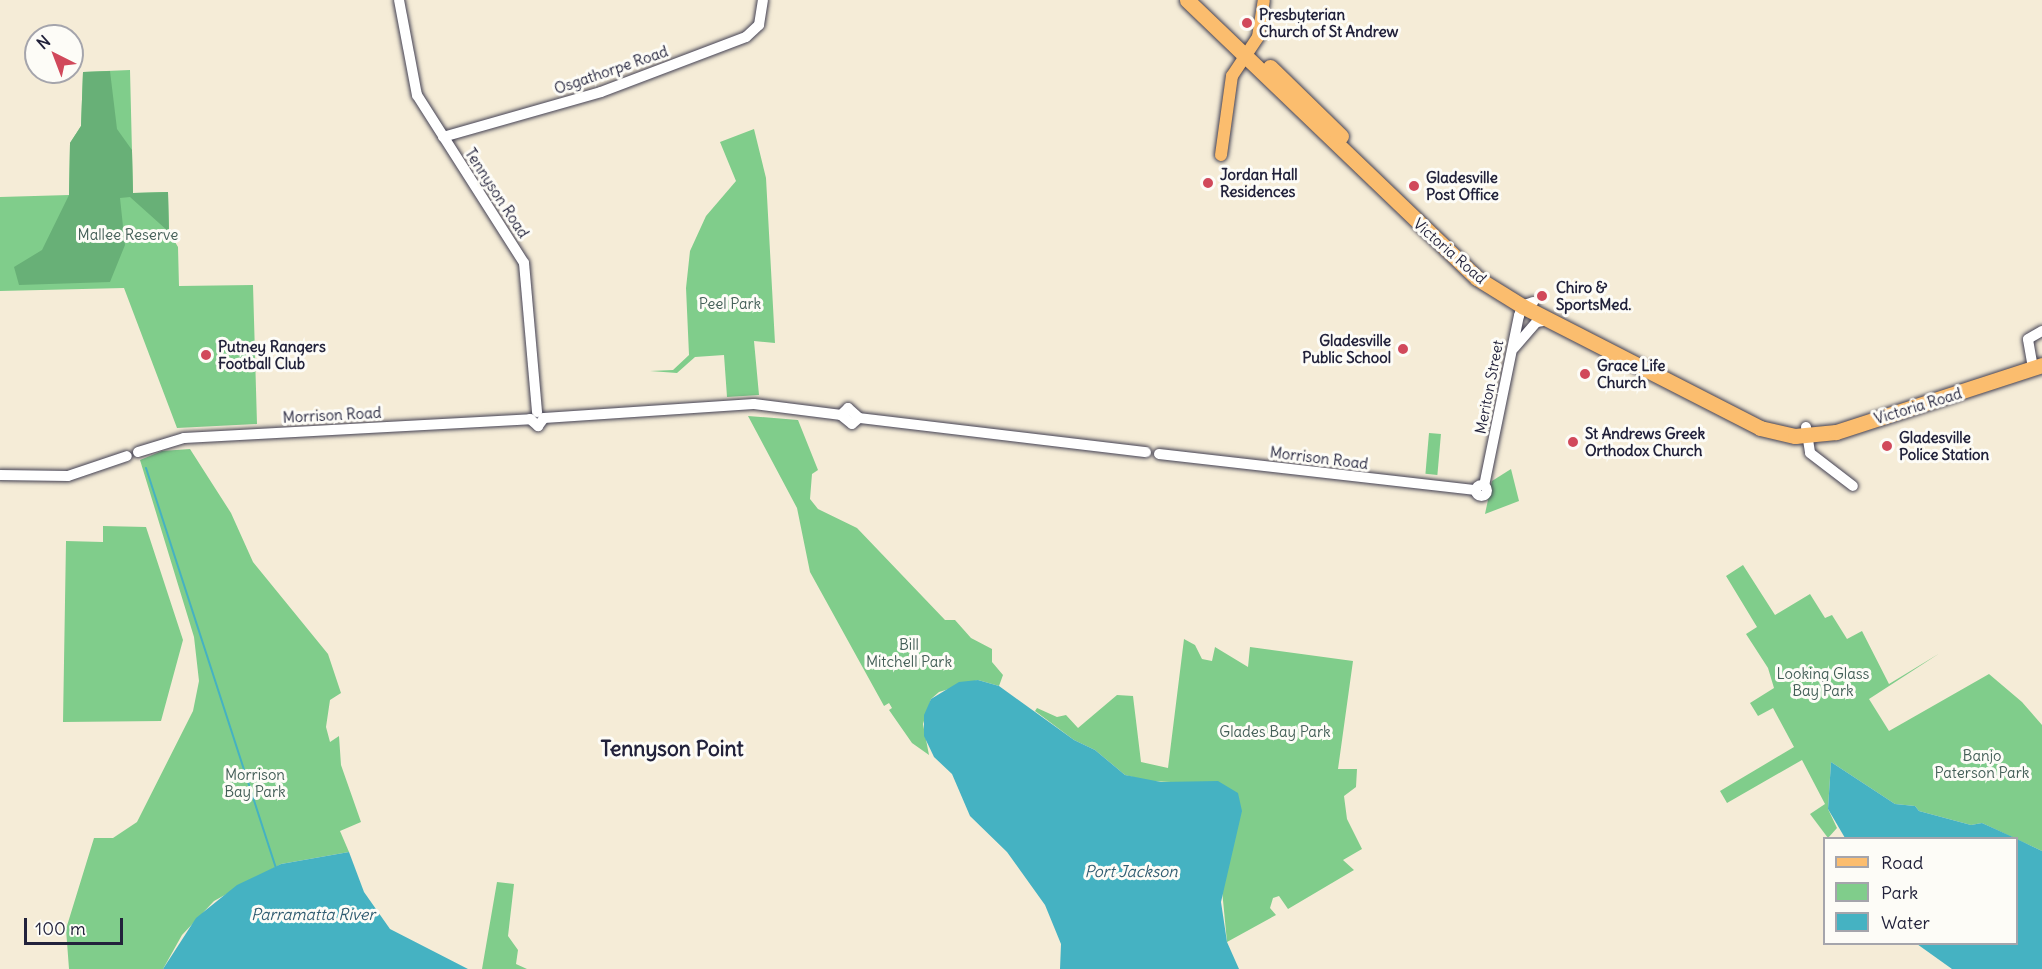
<!DOCTYPE html>
<html>
<head>
<meta charset="utf-8">
<style>
  body { margin:0 }
  #map { position:relative; width:2042px; height:969px; overflow:hidden; background:#f5ecd7; font-family:Delius,sans-serif }
  div>[style] { position:absolute }
  .green>* { inset:0; background:#80cd8b; transform-origin:0 0 }
  .forest>* { inset:0; background:#68b077 }
  .water>* { inset:0; background:#45b2c2 }
  .stream>* { height:2px; margin:-1px; padding:0 1px; transform-origin:1px; border-radius:1px; background:#45b2c2 }
  .roads { filter:drop-shadow(0 0 2px #424052) drop-shadow(0 0 2px #424052) }
  .minor>* { height:10px; margin:-5px; padding:0 5px; transform-origin:5px; border-radius:5px; background:#fff }
  .minor>.ring { margin:-5px; padding:0; box-sizing:content-box; background:none; border:10px solid #fff; border-radius:50% }
  .major>* { height:12px; margin:-6px; padding:0 6px; transform-origin:6px; border-radius:6px; background:#fbbd6e }
  .highway>* { height:15px; margin:-7.5px; padding:0 7.5px; transform-origin:7.5px; border-radius:7.5px; background:#fbbd6e }
  .dots>* { width:16px; height:16px; translate:-50% -50%; box-sizing:border-box; border:3px solid #fdfcf7; border-radius:50% }
  span { translate:-50% -50%; white-space:nowrap; text-align:center; line-height:1.15; -webkit-text-stroke:6px #fdfcf7; paint-order:stroke }
  .poi-label { font-size:15px; color:#22223b; font-weight:700 }
  .left { translate:0 -50%; text-align:left }
  .right { translate:-100% -50%; text-align:right }
  .street-label { font-size:15px; color:#22223b }
  .park-label { font-size:15px; color:#435e57 }
  .water-label { font-size:16px; color:#305c71; font-style:italic }
  .district-label { font-size:21px; color:#22223b; font-weight:700 }
  .legend { position:absolute; left:1823px; top:837px; width:195px; height:108px; box-sizing:border-box; background:#fdfcf7; border:2px solid #a5a5ac; margin:0; padding:8px 10px; list-style:none; font-size:18px; color:#22223b }
  .legend li { display:flex; align-items:center; gap:12px; height:30px }
  .legend b { width:30px; border:2px solid #a5a5ac }
  .north { position:absolute; left:24px; top:24px; width:60px; height:60px; box-sizing:border-box; background:#fdfcf7; border:2px solid #a5a5ac; border-radius:50%; rotate:318deg; font-size:16px; font-weight:700; line-height:24px; text-align:center; color:#22223b }
  .north::after { content:''; display:block; margin:auto; width:21px; height:27px; background:#d1495b; clip-path:polygon(50% 0,100% 100%,50% 72%,0 100%) }
  .scale { position:absolute; left:24px; top:918px; width:99px; height:27px; box-sizing:border-box; border:3px solid #22223b; border-top:0; padding-left:8px; font-size:18px; line-height:21px; white-space:nowrap; color:#22223b; -webkit-text-stroke:4px #fdfcf7; paint-order:stroke }
</style>
</head>
<body>
<div id="map">
  <div class="green">
    <div style="clip-path:polygon(130px 70px,133px 193px,168px 192px,169px 232px,178px 247px,179px 286px,253px 285px,257px 424px,177px 428px,124px 288px,0 291px,0 197px,69px 195px,70px 143px,81px 126px,83px 72px)"></div>
    <div style="clip-path:polygon(754px 129px,766px 178px,775px 343px,754px 341px,759px 395px,727px 397px,724px 355px,695px 357px,677px 373px,650px 371px,673px 370px,689px 355px,686px 288px,690px 251px,706px 216px,736px 181px,720px 142px)"></div>
    <div style="clip-path:polygon(748px 416px,798px 420px,818px 470px,812px 474px,810px 499px,818px 509px,857px 528px,945px 620px,955px 620px,971px 638px,992px 649px,992px 662px,1003px 675px,999px 686px,978px 680px,939px 692px,931px 699px,923px 724px,929px 755px,912px 743px,889px 710px,892px 708px,889px 703px,884px 706px,810px 572px,797px 508px)"></div>
    <div style="left:1429px;top:433px;width:12px;height:41px;rotate:5deg"></div>
    <div style="clip-path:polygon(190px 449px,231px 513px,253px 562px,328px 654px,341px 693px,330px 700px,326px 727px,330px 742px,339px 736px,341px 765px,361px 822px,340px 831px,349px 852px,281px 864px,214px 901px,182px 935px,163px 969px,69px 969px,66px 929px,94px 838px,113px 838px,137px 822px,193px 711px,199px 681px,194px 637px,140px 460px,162px 451px)"></div>
    <div style="clip-path:polygon(1511px 469px,1519px 501px,1485px 514px,1492px 481px)"></div>
    <div style="clip-path:polygon(103px 526px,146px 527px,183px 640px,161px 721px,63px 722px,66px 541px,103px 542px)"></div>
    <div style="clip-path:polygon(1743px 565px,1775px 615px,1810px 594px,1825px 618px,1832px 615px,1847px 639px,1862px 631px,1889px 684px,1940px 653px,1869px 699px,1889px 731px,1989px 674px,2022px 702px,2042px 725px,2042px 851px,1982px 823px,1971px 825px,1919px 811px,1915px 806px,1895px 804px,1831px 762px,1828px 809px,1837px 828px,1828px 838px,1810px 814px,1825px 804px,1802px 760px,1727px 803px,1720px 791px,1794px 747px,1773px 708px,1758px 716px,1750px 703px,1774px 688px,1768px 668px,1746px 634px,1757px 627px,1726px 576px)"></div>
    <div style="clip-path:polygon(1184px 639px,1195px 645px,1202px 659px,1212px 661px,1215px 647px,1248px 667px,1250px 647px,1353px 661px,1338px 769px,1357px 769px,1356px 787px,1344px 796px,1347px 819px,1362px 849px,1343px 860px,1354px 870px,1288px 909px,1279px 896px,1273px 898px,1270px 908px,1276px 915px,1227px 942px,1222px 890px,1236px 832px,1194px 783px,1148px 781px,1125px 775px,1095px 750px,1074px 740px,1035px 711px,1037px 708px,1057px 717px,1066px 715px,1078px 728px,1117px 695px,1133px 696px,1141px 762px,1168px 768px)"></div>
    <div style="clip-path:polygon(497px 882px,514px 884px,508px 936px,518px 950px,516px 964px,527px 969px,482px 969px)"></div>
  </div>
  <div class="forest">
    <div style="clip-path:polygon(110px 71px,117px 129px,132px 150px,133px 193px,168px 192px,169px 232px,130px 197px,120px 198px,125px 245px,110px 282px,19px 285px,14px 267px,42px 250px,69px 195px,70px 143px,81px 126px,83px 72px)"></div>
  </div>
  <div class="water">
    <div style="clip-path:polygon(959px 682px,978px 680px,999px 686px,1074px 740px,1095px 750px,1125px 775px,1161px 782px,1218px 781px,1238px 793px,1242px 811px,1221px 902px,1227px 942px,1239px 969px,1060px 969px,1061px 944px,1045px 905px,1007px 852px,970px 816px,952px 774px,934px 757px,924px 736px,924px 715px,931px 699px)"></div>
    <div style="clip-path:polygon(1831px 762px,1895px 804px,1915px 806px,1919px 811px,1971px 825px,1982px 823px,2015px 838px,1845px 838px,1828px 809px)"></div>
    <div style="clip-path:polygon(2017px 839px,2042px 851px,2042px 969px,1952px 969px,1917px 944px,2016px 944px)"></div>
    <div style="clip-path:polygon(349px 852px,364px 892px,390px 929px,468px 969px,163px 969px,196px 918px,237px 885px,281px 864px)"></div>
  </div>
  <div class="stream">
    <div style="left:146px;top:468px;width:420px;rotate:72deg"></div>
  </div>
  <div class="roads">
    <div class="minor">
      <div style="left:399px;top:0;width:97px;rotate:79.3deg"></div>
      <div style="left:417px;top:95px;width:199px;rotate:57.5deg"></div>
      <div style="left:524px;top:263px;width:150px;rotate:85deg"></div>
      <div style="left:443px;top:137px;width:164px;rotate:-15.9deg"></div>
      <div style="left:601px;top:92px;width:155px;rotate:-20.8deg"></div>
      <div style="left:746px;top:37px;width:18px;rotate:-43deg"></div>
      <div style="left:759px;top:25px;width:25px;rotate:-81deg"></div>
      <div style="left:1514px;top:348px;width:35px;rotate:-49deg"></div>
      <div style="left:1537px;top:322px;width:12px;rotate:-9deg"></div>
      <div style="left:2033px;top:368px;width:29px;rotate:-100deg"></div>
      <div style="left:2028px;top:339px;width:16px;rotate:-30deg"></div>
      <div style="left:841px;top:415px;width:10px;rotate:-45deg"></div>
      <div style="left:848px;top:408px;width:15px;rotate:42deg"></div>
      <div style="left:841px;top:415px;width:14px;rotate:39deg"></div>
      <div style="left:852px;top:424px;width:9px;rotate:-41deg"></div>
      <div style="left:544px;top:418px;width:210px;rotate:-3.8deg"></div>
      <div style="left:754px;top:404px;width:88px;rotate:7.2deg"></div>
      <div style="left:859px;top:418px;width:289px;rotate:6.8deg"></div>
      <div style="left:530px;top:419px;width:11px;rotate:41deg"></div>
      <div style="left:538px;top:426px;width:10px;rotate:-53deg"></div>
      <div style="left:1806px;top:427px;width:26px;rotate:81deg"></div>
      <div style="left:1810px;top:453px;width:54px;rotate:37.5deg"></div>
      <div style="left:138px;top:452px;width:48px;rotate:-16.9deg"></div>
      <div style="left:184px;top:438px;width:347px;rotate:-3.1deg"></div>
      <div style="left:1159px;top:454px;width:319px;rotate:6.5deg"></div>
      <div style="left:0;top:475px;width:68px;rotate:0.8deg"></div>
      <div style="left:68px;top:476px;width:62px;rotate:-18.7deg"></div>
      <div class="ring" style="left:1475.5px;top:484.5px;width:1px;height:1px"></div>
      <div style="left:1484px;top:486px;width:174px;rotate:-78.4deg"></div>
      <div style="left:1519px;top:316px;width:10px;rotate:-73deg"></div>
      <div style="left:1522px;top:306px;width:12px;rotate:-20deg"></div>
    </div>
    <div class="major">
      <div style="left:1221px;top:155px;width:80px;rotate:-82.1deg"></div>
      <div style="left:1232px;top:76px;width:47px;rotate:-56.3deg"></div>
      <div style="left:1258px;top:37px;width:37px;rotate:-81deg"></div>
    </div>
    <div class="highway">
      <div style="left:1187px;top:0;width:402px;rotate:43.8deg"></div>
      <div style="left:1477px;top:278px;width:53px;rotate:31.9deg"></div>
      <div style="left:1522px;top:306px;width:267px;rotate:27.1deg"></div>
      <div style="left:1760px;top:428px;width:36px;rotate:13deg"></div>
      <div style="left:1795px;top:436px;width:41px;rotate:-5.6deg"></div>
      <div style="left:1836px;top:432px;width:217px;rotate:-18deg"></div>
      <div style="left:1270px;top:67px;width:99px;rotate:44.2deg"></div>
    </div>
  </div>
  <div class="dots">
    <div style="left:1247px;top:23px;background:#d1495b"></div>
    <div style="left:1208px;top:183px;background:#d1495b"></div>
    <div style="left:1414px;top:186px;background:#d1495b"></div>
    <div style="left:1542px;top:296px;background:#d1495b"></div>
    <div style="left:1403px;top:349px;background:#d1495b"></div>
    <div style="left:206px;top:355px;background:#d1495b"></div>
    <div style="left:1585px;top:374px;background:#d1495b"></div>
    <div style="left:1573px;top:442px;background:#d1495b"></div>
    <div style="left:1887px;top:446px;background:#d1495b"></div>
  </div>
  <div class="poi-label">
    <span class="left" style="left:1259px;top:23px">Presbyterian<br>Church of St Andrew</span>
    <span class="left" style="left:1220px;top:183px">Jordan Hall<br>Residences</span>
    <span class="left" style="left:1426px;top:186px">Gladesville<br>Post Office</span>
    <span class="left" style="left:1556px;top:296px">Chiro &amp;<br>SportsMed.</span>
    <span class="right" style="left:1391px;top:349px">Gladesville<br>Public School</span>
    <span class="left" style="left:218px;top:355px">Putney Rangers<br>Football Club</span>
    <span class="left" style="left:1597px;top:374px">Grace Life<br>Church</span>
    <span class="left" style="left:1585px;top:442px">St Andrews Greek<br>Orthodox Church</span>
    <span class="left" style="left:1899px;top:446px">Gladesville<br>Police Station</span>
  </div>
  <div class="street-label">
    <span style="left:611px;top:70px;rotate:-19deg">Osgathorpe Road</span>
    <span style="left:497px;top:193px;rotate:57deg">Tennyson Road</span>
    <span style="left:1450px;top:251px;rotate:41deg">Victoria Road</span>
    <span style="left:1489px;top:387px;rotate:-79deg">Meriton Street</span>
    <span style="left:1918px;top:406px;rotate:-17deg">Victoria Road</span>
    <span style="left:332px;top:415px;rotate:-3deg">Morrison Road</span>
    <span style="left:1319px;top:458px;rotate:7deg">Morrison Road</span>
  </div>
  <div class="park-label">
    <span style="left:128px;top:235px">Mallee Reserve</span>
    <span style="left:730px;top:304px">Peel Park</span>
    <span style="left:909px;top:653px">Bill<br>Mitchell Park</span>
    <span style="left:1823px;top:682px">Looking Glass<br>Bay Park</span>
    <span style="left:1275px;top:732px">Glades Bay Park</span>
    <span style="left:1982px;top:764px">Banjo<br>Paterson Park</span>
    <span style="left:255px;top:783px">Morrison<br>Bay Park</span>
  </div>
  <div class="water-label">
    <span style="left:1131px;top:871px">Port Jackson</span>
    <span style="left:313px;top:914px">Parramatta River</span>
  </div>
  <div class="district-label">
    <span style="left:672px;top:749px">Tennyson Point</span>
  </div>
  <ul class="legend">
  <li><b style="height:8px;background:#fbbd6e"></b>Road</li>
  <li><b style="height:16px;background:#80cd8b"></b>Park</li>
  <li><b style="height:16px;background:#45b2c2"></b>Water</li>
  </ul>
  <div class="north">N</div>
  <div class="scale">100 m</div>
</div>
</body>
</html>
